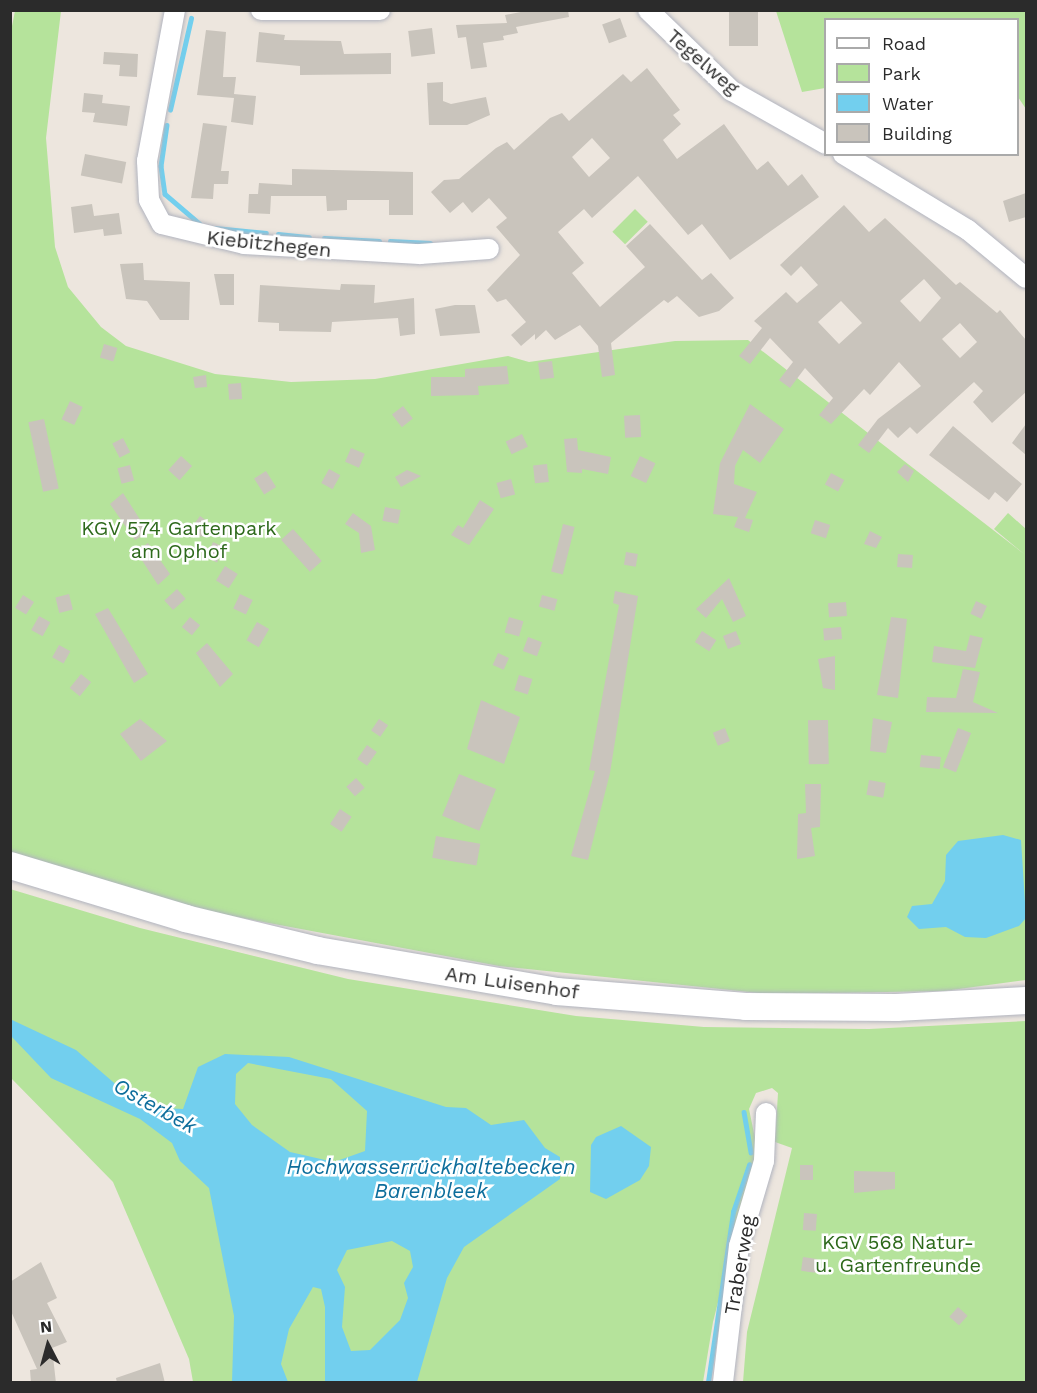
<!DOCTYPE html>
<html>
<head>
<meta charset="utf-8">
<style>
  body { margin:0 }
  #map { position:relative; width:1037px; height:1393px; overflow:hidden; background:#ede6de; font-family:"Work Sans",sans-serif }
  div>[style] { position:absolute }
  .green>* { inset:0; background:#b5e39b; transform-origin:0 0 }
  .water>* { inset:0; background:#72cfee }
  .stream>* { height:4.5px; margin:-2.25px; padding:0 2.25px; transform-origin:2.25px; border-radius:2.25px; background:#72cfee }
  .building>* { inset:0; background:#c9c4bc; transform-origin:0 0 }
  .roads { filter:drop-shadow(0 0 2px #b1b4bf) drop-shadow(0 0 2px #b1b4bf) }
  .minor>* { height:20px; margin:-10px; padding:0 10px; transform-origin:10px; border-radius:10px; background:#fff }
  .secondary>* { height:27px; margin:-13.5px; padding:0 13.5px; transform-origin:13.5px; border-radius:13.5px; background:#fff }
  span { translate:-50% -50%; white-space:nowrap; text-align:center; line-height:1.15; -webkit-text-stroke:5px #fff; paint-order:stroke }
  .street-label { font-size:20px; color:#2b2b2b }
  .park-label { font-size:20px; color:#2d691b }
  .water-label { font-size:21px; color:#0e6e9c; font-style:italic }
  .frame { position:absolute; inset:0; border:12px solid #2b2b2b; pointer-events:none }
  .legend { position:absolute; left:824px; top:18px; width:195px; height:138px; box-sizing:border-box; background:#fff; border:2px solid #aaa; margin:0; padding:8px 10px; list-style:none; font-size:18px; color:#2b2b2b }
  .legend li { display:flex; align-items:center; gap:12px; height:30px }
  .legend b { width:30px; border:2px solid #aaa }
  .north { position:absolute; left:18px; top:1315px; width:60px; height:60px; -webkit-text-stroke:4px #fff; paint-order:stroke; rotate:354deg; font-size:16px; font-weight:700; line-height:24px; text-align:center; color:#2b2b2b }
  .north::after { content:''; display:block; margin:auto; width:21px; height:27px; background:#2b2b2b; clip-path:polygon(50% 0,100% 100%,50% 72%,0 100%) }
</style>
</head>
<body>
<div id="map">
  <div class="green">
    <div style="clip-path:polygon(15px 11px,61px 11px,46px 138px,55px 247px,68px 287px,101px 327px,126px 346px,215px 374px,291px 382px,375px 379px,508px 356px,529px 362px,675px 341px,748px 340px,1024px 554px,994px 529px,1008px 513px,1026px 529px,1026px 980px,944px 991px,770px 994px,499px 966px,189px 908px,11px 853px,10px 36px)"></div>
    <div style="clip-path:polygon(776px 11px,1026px 11px,1026px 109px,1018px 97px,1018px 20px,826px 20px,825px 88px,802px 92px)"></div>
    <div style="left:635px;top:209px;width:18px;height:32px;rotate:45deg"></div>
    <div style="clip-path:polygon(10px 889px,140px 928px,348px 979px,576px 1016px,704px 1027px,869px 1029px,1026px 1021px,1026px 1382px,743px 1382px,747px 1332px,792px 1148px,775px 1142px,778px 1093px,772px 1088px,756px 1093px,749px 1109px,757px 1148px,713px 1322px,703px 1382px,193px 1382px,189px 1359px,113px 1182px,11px 1078px)"></div>
  </div>
  <div class="water">
    <div style="clip-path:polygon(1003px 835px,1021px 840px,1026px 918px,1019px 926px,986px 938px,965px 937px,946px 927px,919px 929px,907px 917px,912px 906px,932px 904px,945px 881px,946px 855px,958px 841px)"></div>
    <div style="clip-path:polygon(evenodd,10px 1019px,76px 1050px,142px 1107px,183px 1109px,198px 1067px,225px 1054px,289px 1057px,446px 1107px,466px 1108px,491px 1125px,524px 1120px,545px 1148px,560px 1157px,560px 1179px,464px 1247px,447px 1278px,417px 1382px,325px 1382px,325px 1307px,321px 1289px,313px 1287px,289px 1329px,281px 1364px,288px 1382px,232px 1382px,234px 1316px,209px 1188px,180px 1161px,172px 1143px,140px 1119px,51px 1078px,11px 1036px,10px 1019px,248px 1063px,331px 1079px,367px 1111px,365px 1151px,334px 1162px,290px 1152px,252px 1125px,235px 1104px,236px 1074px,248px 1063px,10px 1019px,392px 1241px,410px 1251px,413px 1267px,404px 1283px,408px 1298px,400px 1320px,370px 1350px,351px 1351px,342px 1327px,345px 1287px,337px 1270px,347px 1250px,392px 1241px)"></div>
    <div style="clip-path:polygon(621px 1126px,651px 1147px,649px 1166px,640px 1180px,606px 1199px,590px 1192px,591px 1145px,596px 1137px)"></div>
  </div>
  <div class="stream">
    <div style="left:170px;top:110px;width:94px;rotate:-77.1deg"></div>
    <div style="left:167px;top:125px;width:41px;rotate:98.3deg"></div>
    <div style="left:161px;top:166px;width:28px;rotate:82deg"></div>
    <div style="left:165px;top:194px;width:46px;rotate:40.6deg"></div>
    <div style="left:215px;top:228px;width:51px;rotate:5.6deg"></div>
    <div style="left:278px;top:234px;width:31px;rotate:6deg"></div>
    <div style="left:324px;top:238px;width:55px;rotate:3.1deg"></div>
    <div style="left:390px;top:241px;width:40px;rotate:2.9deg"></div>
    <div style="left:744px;top:1112px;width:41px;rotate:80.1deg"></div>
    <div style="left:708px;top:1382px;width:172px;rotate:-81.6deg"></div>
    <div style="left:733px;top:1212px;width:50px;rotate:-71.2deg"></div>
  </div>
  <div class="building">
    <div style="clip-path:polygon(531px 10px,568px 10px,569px 17px,516px 27px,518px 33px,503px 36px,504px 40px,483px 43px,487px 67px,471px 69px,466px 37px,458px 38px,456px 25px,507px 23px,505px 15px)"></div>
    <div style="left:729px;top:10px;width:29px;height:36px"></div>
    <div style="left:620px;top:18px;width:20px;height:19px;rotate:70deg"></div>
    <div style="left:432px;top:28px;width:26px;height:24px;rotate:83deg"></div>
    <div style="clip-path:polygon(206px 30px,226px 32px,223px 77px,236px 77px,234px 94px,256px 96px,253px 125px,231px 122px,234px 98px,197px 95px)"></div>
    <div style="clip-path:polygon(259px 32px,285px 35px,284px 40px,341px 41px,344px 54px,391px 53px,391px 74px,300px 75px,300px 66px,256px 62px)"></div>
    <div style="clip-path:polygon(104px 52px,138px 54px,137px 77px,119px 76px,120px 65px,103px 64px)"></div>
    <div style="clip-path:polygon(evenodd,647px 68px,680px 110px,673px 115px,681px 124px,663px 140px,677px 159px,724px 124px,757px 170px,768px 161px,788px 186px,802px 174px,819px 197px,730px 260px,702px 224px,688px 235px,638px 176px,592px 218px,584px 209px,558px 232px,584px 263px,572px 273px,600px 307px,645px 267px,626px 246px,650px 224px,702px 280px,711px 273px,734px 298px,719px 311px,699px 317px,677px 296px,668px 303px,664px 300px,611px 343px,615px 375px,602px 377px,598px 346px,580px 325px,555px 340px,546px 330px,535px 340px,535px 334px,521px 346px,511px 335px,526px 322px,506px 299px,497px 302px,487px 290px,520px 255px,496px 227px,507px 218px,489px 198px,472px 213px,463px 202px,450px 213px,431px 192px,444px 180px,459px 179px,496px 148px,507px 142px,514px 150px,550px 118px,562px 113px,569px 121px,623px 74px,631px 82px,647px 68px,592px 138px,610px 158px,589px 177px,572px 157px,592px 138px)"></div>
    <div style="clip-path:polygon(443px 82px,443px 101px,451px 104px,486px 97px,490px 115px,467px 125px,429px 125px,427px 83px)"></div>
    <div style="clip-path:polygon(84px 93px,103px 95px,102px 103px,130px 106px,127px 126px,93px 122px,95px 113px,82px 112px)"></div>
    <div style="clip-path:polygon(203px 123px,227px 126px,221px 171px,229px 171px,228px 184px,214px 184px,213px 199px,191px 198px)"></div>
    <div style="left:85px;top:154px;width:42px;height:22px;rotate:11deg"></div>
    <div style="clip-path:polygon(292px 169px,413px 172px,413px 215px,389px 215px,389px 200px,347px 200px,347px 210px,327px 211px,326px 196px,271px 196px,270px 214px,248px 213px,249px 194px,258px 194px,259px 183px,292px 185px)"></div>
    <div style="clip-path:polygon(1026px 193px,1026px 217px,1009px 222px,1003px 201px)"></div>
    <div style="clip-path:polygon(92px 204px,94px 216px,119px 213px,122px 234px,104px 236px,103px 229px,74px 233px,71px 207px)"></div>
    <div style="clip-path:polygon(evenodd,844px 205px,869px 232px,885px 218px,956px 285px,960px 282px,997px 313px,1000px 310px,1026px 340px,1026px 392px,992px 423px,973px 402px,983px 391px,974px 382px,917px 434px,910px 427px,898px 438px,888px 428px,869px 453px,858px 445px,878px 419px,921px 386px,899px 362px,870px 395px,864px 389px,831px 424px,819px 415px,833px 398px,805px 368px,790px 388px,779px 380px,793px 362px,770px 338px,750px 364px,739px 356px,762px 328px,754px 321px,786px 292px,797px 303px,818px 285px,801px 266px,791px 276px,780px 265px,844px 205px,924px 279px,941px 298px,920px 322px,900px 301px,924px 279px,844px 205px,841px 301px,862px 323px,839px 344px,818px 322px,841px 301px,844px 205px,960px 323px,977px 342px,960px 358px,942px 339px,960px 323px)"></div>
    <div style="clip-path:polygon(143px 263px,144px 280px,190px 282px,189px 320px,160px 320px,147px 301px,126px 299px,120px 264px)"></div>
    <div style="clip-path:polygon(214px 274px,234px 274px,234px 305px,220px 305px)"></div>
    <div style="clip-path:polygon(341px 284px,375px 285px,374px 303px,414px 298px,415px 334px,400px 336px,398px 318px,332px 322px,331px 332px,279px 331px,279px 323px,258px 322px,260px 285px,340px 290px)"></div>
    <div style="clip-path:polygon(455px 305px,475px 305px,480px 333px,440px 336px,435px 309px)"></div>
    <div style="left:104px;top:344px;width:14px;height:14px;rotate:17deg"></div>
    <div style="left:552px;top:361px;width:17px;height:14px;rotate:83deg"></div>
    <div style="clip-path:polygon(507px 366px,509px 384px,478px 386px,479px 395px,431px 396px,431px 377px,465px 377px,465px 369px)"></div>
    <div style="clip-path:polygon(206px 375px,207px 387px,195px 388px,193px 377px)"></div>
    <div style="left:241px;top:383px;width:16px;height:13px;rotate:86deg"></div>
    <div style="left:70px;top:401px;width:14px;height:20px;rotate:25deg"></div>
    <div style="clip-path:polygon(750px 404px,784px 429px,760px 463px,743px 450px,735px 466px,734px 484px,757px 492px,745px 518px,753px 520px,749px 532px,734px 527px,738px 517px,713px 514px,720px 463px)"></div>
    <div style="left:403px;top:406px;width:16px;height:14px;rotate:52deg"></div>
    <div style="left:640px;top:415px;width:22px;height:16px;rotate:87deg"></div>
    <div style="left:44px;top:419px;width:71px;height:16px;rotate:78deg"></div>
    <div style="clip-path:polygon(1026px 424px,1026px 455px,1012px 443px)"></div>
    <div style="clip-path:polygon(953px 426px,1022px 484px,1007px 502px,995px 492px,989px 500px,929px 455px)"></div>
    <div style="left:522px;top:434px;width:14px;height:18px;rotate:65deg"></div>
    <div style="left:123px;top:438px;width:16px;height:12px;rotate:63deg"></div>
    <div style="clip-path:polygon(577px 438px,578px 450px,611px 457px,608px 474px,582px 469px,582px 473px,567px 472px,564px 439px)"></div>
    <div style="left:351px;top:448px;width:15px;height:15px;rotate:23deg"></div>
    <div style="left:181px;top:456px;width:15px;height:19px;rotate:42deg"></div>
    <div style="left:640px;top:456px;width:17px;height:22px;rotate:25deg"></div>
    <div style="left:547px;top:464px;width:18px;height:14px;rotate:84deg"></div>
    <div style="clip-path:polygon(905px 464px,914px 471px,908px 482px,897px 472px)"></div>
    <div style="left:130px;top:465px;width:16px;height:13px;rotate:75deg"></div>
    <div style="left:329px;top:469px;width:13px;height:16px;rotate:29deg"></div>
    <div style="clip-path:polygon(407px 470px,421px 476px,401px 487px,395px 477px)"></div>
    <div style="left:266px;top:471px;width:19px;height:14px;rotate:58deg"></div>
    <div style="left:831px;top:473px;width:15px;height:13px;rotate:28deg"></div>
    <div style="left:511px;top:479px;width:16px;height:15px;rotate:75deg"></div>
    <div style="clip-path:polygon(123px 493px,148px 532px,135px 540px,110px 504px)"></div>
    <div style="clip-path:polygon(480px 500px,494px 509px,469px 545px,451px 535px,458px 525px,463px 528px)"></div>
    <div style="left:385px;top:507px;width:16px;height:14px;rotate:11deg"></div>
    <div style="clip-path:polygon(353px 513px,371px 526px,375px 550px,361px 553px,359px 533px,345px 524px)"></div>
    <div style="left:200px;top:516px;width:14px;height:16px;rotate:36deg"></div>
    <div style="left:815px;top:520px;width:16px;height:14px;rotate:18deg"></div>
    <div style="left:563px;top:524px;width:12px;height:49px;rotate:14deg"></div>
    <div style="left:293px;top:529px;width:43px;height:16px;rotate:48deg"></div>
    <div style="clip-path:polygon(870px 531px,882px 537px,876px 548px,864px 544px)"></div>
    <div style="left:213px;top:542px;width:12px;height:17px;rotate:24deg"></div>
    <div style="clip-path:polygon(148px 543px,170px 574px,158px 585px,136px 551px)"></div>
    <div style="left:626px;top:552px;width:12px;height:13px;rotate:9deg"></div>
    <div style="left:898px;top:554px;width:15px;height:13px;rotate:4deg"></div>
    <div style="left:225px;top:566px;width:15px;height:17px;rotate:32deg"></div>
    <div style="clip-path:polygon(729px 578px,746px 616px,733px 622px,722px 599px,706px 618px,696px 609px)"></div>
    <div style="left:177px;top:589px;width:13px;height:17px;rotate:48deg"></div>
    <div style="clip-path:polygon(615px 591px,638px 596px,610px 773px,588px 860px,571px 856px,595px 771px,589px 770px,619px 605px,613px 603px)"></div>
    <div style="left:69px;top:594px;width:16px;height:14px;rotate:76deg"></div>
    <div style="left:240px;top:594px;width:14px;height:16px;rotate:25deg"></div>
    <div style="left:23px;top:595px;width:13px;height:15px;rotate:32deg"></div>
    <div style="left:542px;top:595px;width:16px;height:12px;rotate:15deg"></div>
    <div style="left:976px;top:601px;width:12px;height:14px;rotate:24deg"></div>
    <div style="left:846px;top:602px;width:14px;height:18px;rotate:86deg"></div>
    <div style="clip-path:polygon(108px 608px,148px 674px,134px 683px,95px 614px)"></div>
    <div style="left:39px;top:616px;width:13px;height:16px;rotate:29deg"></div>
    <div style="left:190px;top:617px;width:13px;height:13px;rotate:39deg"></div>
    <div style="left:509px;top:617px;width:15px;height:16px;rotate:16deg"></div>
    <div style="clip-path:polygon(891px 617px,907px 619px,898px 698px,877px 695px)"></div>
    <div style="left:257px;top:622px;width:14px;height:21px;rotate:30deg"></div>
    <div style="left:841px;top:627px;width:12px;height:18px;rotate:85deg"></div>
    <div style="left:702px;top:631px;width:17px;height:13px;rotate:33deg"></div>
    <div style="left:736px;top:631px;width:14px;height:14px;rotate:69deg"></div>
    <div style="clip-path:polygon(970px 635px,983px 638px,975px 668px,932px 662px,934px 646px,966px 651px)"></div>
    <div style="left:528px;top:637px;width:15px;height:15px;rotate:20deg"></div>
    <div style="clip-path:polygon(207px 643px,233px 674px,220px 687px,196px 653px)"></div>
    <div style="left:59px;top:645px;width:13px;height:14px;rotate:29deg"></div>
    <div style="left:498px;top:653px;width:12px;height:13px;rotate:24deg"></div>
    <div style="clip-path:polygon(835px 656px,835px 690px,823px 688px,818px 659px)"></div>
    <div style="clip-path:polygon(963px 669px,980px 672px,973px 702px,998px 713px,926px 712px,927px 697px,956px 698px)"></div>
    <div style="left:81px;top:674px;width:13px;height:18px;rotate:39deg"></div>
    <div style="left:519px;top:675px;width:14px;height:16px;rotate:17deg"></div>
    <div style="clip-path:polygon(481px 700px,520px 717px,504px 764px,467px 749px)"></div>
    <div style="clip-path:polygon(873px 718px,892px 722px,886px 753px,870px 751px)"></div>
    <div style="clip-path:polygon(140px 719px,167px 741px,141px 761px,120px 734px)"></div>
    <div style="left:379px;top:719px;width:11px;height:14px;rotate:34deg"></div>
    <div style="left:828px;top:720px;width:44px;height:20px;rotate:89deg"></div>
    <div style="left:725px;top:728px;width:14px;height:13px;rotate:69deg"></div>
    <div style="left:958px;top:728px;width:14px;height:42px;rotate:21deg"></div>
    <div style="left:367px;top:745px;width:12px;height:17px;rotate:35deg"></div>
    <div style="left:921px;top:755px;width:20px;height:12px;rotate:6deg"></div>
    <div style="left:459px;top:774px;width:40px;height:45px;rotate:22deg"></div>
    <div style="left:356px;top:778px;width:13px;height:13px;rotate:48deg"></div>
    <div style="left:869px;top:780px;width:17px;height:15px;rotate:10deg"></div>
    <div style="clip-path:polygon(805px 784px,821px 784px,820px 827px,811px 828px,815px 856px,797px 859px,798px 814px,806px 813px)"></div>
    <div style="left:340px;top:809px;width:14px;height:18px;rotate:34deg"></div>
    <div style="left:436px;top:836px;width:45px;height:22px;rotate:10deg"></div>
    <div style="left:800px;top:1165px;width:13px;height:15px"></div>
    <div style="clip-path:polygon(854px 1171px,895px 1172px,895px 1189px,854px 1193px)"></div>
    <div style="left:804px;top:1213px;width:13px;height:17px;rotate:4deg"></div>
    <div style="left:803px;top:1257px;width:14px;height:14px;rotate:8deg"></div>
    <div style="clip-path:polygon(41px 1262px,57px 1298px,47px 1303px,67px 1342px,52px 1348px,56px 1383px,31px 1383px,30px 1370px,37px 1369px,10px 1309px,10px 1282px)"></div>
    <div style="left:958px;top:1307px;width:13px;height:13px;rotate:42deg"></div>
    <div style="clip-path:polygon(160px 1363px,165px 1383px,117px 1383px,116px 1378px)"></div>
  </div>
  <div class="roads">
    <div class="minor">
      <div style="left:175px;top:10px;width:154px;rotate:100.5deg"></div>
      <div style="left:147px;top:161px;width:39px;rotate:87deg"></div>
      <div style="left:149px;top:200px;width:27px;rotate:62deg"></div>
      <div style="left:162px;top:224px;width:84px;rotate:13.7deg"></div>
      <div style="left:244px;top:244px;width:176px;rotate:3.3deg"></div>
      <div style="left:420px;top:254px;width:69px;rotate:-4.1deg"></div>
      <div style="left:261px;top:10px;width:119px"></div>
      <div style="left:648px;top:10px;width:117px;rotate:44deg"></div>
      <div style="left:732px;top:91px;width:108px;rotate:29.4deg"></div>
      <div style="left:843px;top:154px;width:146px;rotate:31.3deg"></div>
      <div style="left:968px;top:230px;width:75px;rotate:39.6deg"></div>
      <div style="left:723px;top:1382px;width:137px;rotate:-83.3deg"></div>
      <div style="left:739px;top:1246px;width:89px;rotate:-73.6deg"></div>
      <div style="left:764px;top:1161px;width:48px;rotate:-87.6deg"></div>
    </div>
    <div class="secondary">
      <div style="left:10px;top:865px;width:183px;rotate:16.8deg"></div>
      <div style="left:185px;top:918px;width:136px;rotate:13.6deg"></div>
      <div style="left:317px;top:950px;width:242px;rotate:9.7deg"></div>
      <div style="left:556px;top:991px;width:190px;rotate:4.5deg"></div>
      <div style="left:745px;top:1006px;width:151px;rotate:0.4deg"></div>
      <div style="left:896px;top:1007px;width:130px;rotate:-3.1deg"></div>
    </div>
  </div>
  <div class="street-label">
    <span style="left:703px;top:62px;rotate:41deg">Tegelweg</span>
    <span style="left:269px;top:244px;rotate:6deg">Kiebitzhegen</span>
    <span style="left:512px;top:983px;rotate:8deg">Am Luisenhof</span>
    <span style="left:740px;top:1265px;rotate:-80deg">Traberweg</span>
  </div>
  <div class="park-label">
    <span style="left:179px;top:540px">KGV 574 Gartenpark<br>am Ophof</span>
    <span style="left:898px;top:1254px">KGV 568 Natur-<br>u. Gartenfreunde</span>
  </div>
  <div class="water-label">
    <span style="left:155px;top:1106px;rotate:29deg">Osterbek</span>
    <span style="left:431px;top:1179px">Hochwasserrückhaltebecken<br>Barenbleek</span>
  </div>
  <div class="frame"></div>
  <ul class="legend">
  <li><b style="height:8px;background:#fff"></b>Road</li>
  <li><b style="height:16px;background:#b5e39b"></b>Park</li>
  <li><b style="height:16px;background:#72cfee"></b>Water</li>
  <li><b style="height:16px;background:#c9c4bc"></b>Building</li>
  </ul>
  <div class="north">N</div>
</div>
</body>
</html>
